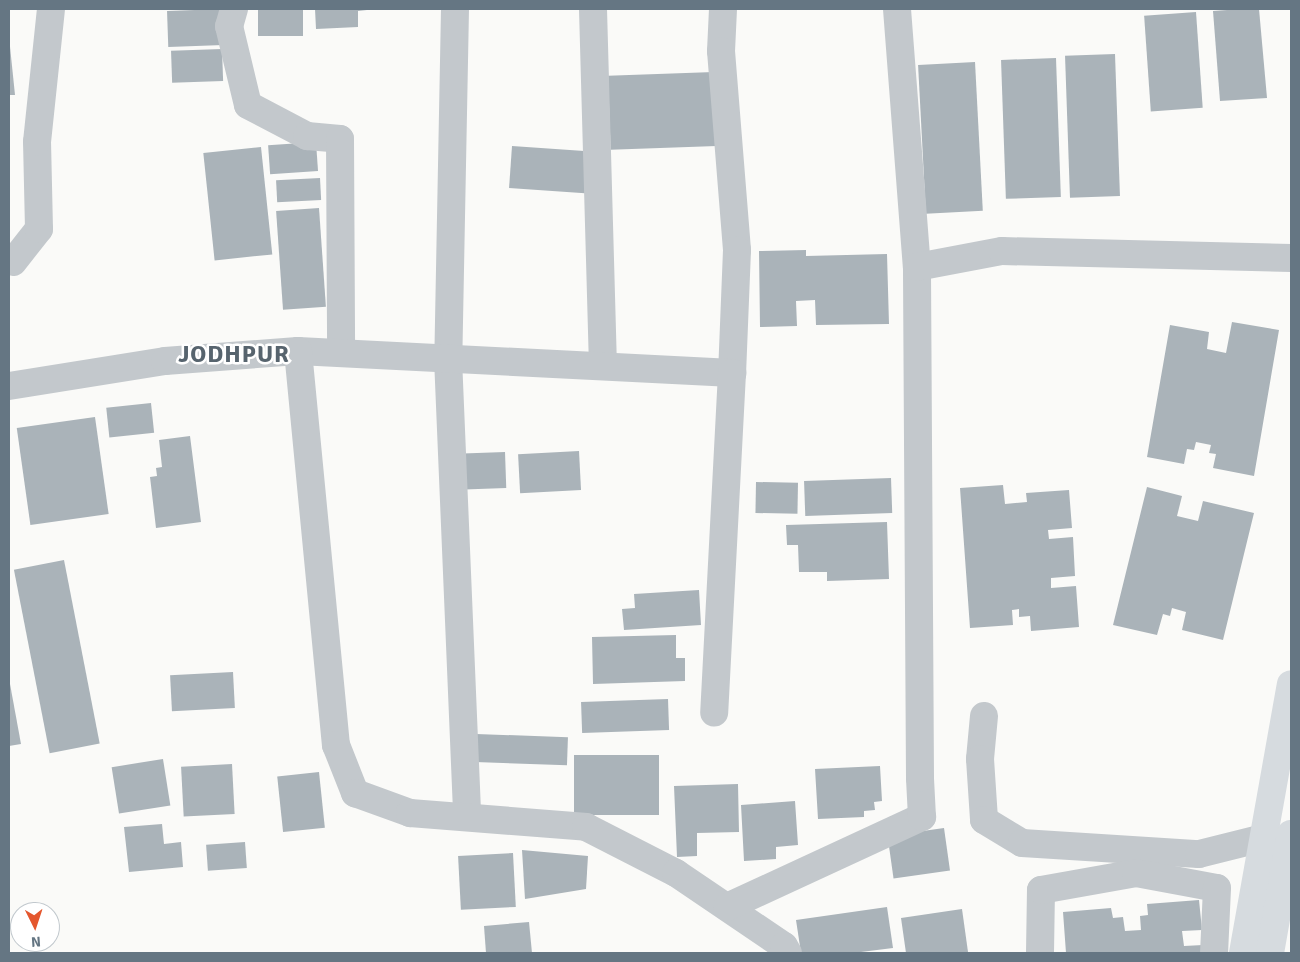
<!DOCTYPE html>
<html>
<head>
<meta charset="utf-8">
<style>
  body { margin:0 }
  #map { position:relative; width:1300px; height:962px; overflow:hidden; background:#fafaf8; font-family:Signika,sans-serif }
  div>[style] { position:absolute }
  .building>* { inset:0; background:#aab3b9; transform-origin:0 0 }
  .minor>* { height:28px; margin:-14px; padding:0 14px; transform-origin:14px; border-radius:14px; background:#c3c8cc }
  .major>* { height:28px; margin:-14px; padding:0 14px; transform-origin:14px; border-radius:14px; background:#d6dbdf }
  span { translate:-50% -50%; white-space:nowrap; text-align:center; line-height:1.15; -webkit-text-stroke:5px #fff; paint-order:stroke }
  .district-label { font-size:24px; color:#57646e; font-weight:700; letter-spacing:1px }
  .frame { position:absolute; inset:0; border:10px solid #657683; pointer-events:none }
  .north { position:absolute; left:10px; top:902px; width:50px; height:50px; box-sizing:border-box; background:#fff; border:1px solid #c1c8cd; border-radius:50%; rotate:176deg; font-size:14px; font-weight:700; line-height:20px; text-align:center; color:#657683 }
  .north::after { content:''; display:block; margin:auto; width:18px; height:22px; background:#e4572e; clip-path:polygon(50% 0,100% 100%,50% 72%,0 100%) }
</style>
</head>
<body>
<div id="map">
  <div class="building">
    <div style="left:222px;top:9px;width:36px;height:55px;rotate:88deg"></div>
    <div style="left:258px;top:9px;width:45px;height:27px"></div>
    <div style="clip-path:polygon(315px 9px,367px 9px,367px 10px,358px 11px,358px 27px,316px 29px)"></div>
    <div style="clip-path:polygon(1241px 9px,1259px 9px,1267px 98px,1220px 101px,1213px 11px)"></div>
    <div style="left:1196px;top:12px;width:96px;height:52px;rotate:86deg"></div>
    <div style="clip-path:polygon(9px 37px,15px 95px,9px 95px)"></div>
    <div style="left:222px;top:49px;width:32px;height:51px;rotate:88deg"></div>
    <div style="left:1115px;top:54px;width:142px;height:50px;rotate:88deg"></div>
    <div style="left:1056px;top:58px;width:139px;height:55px;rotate:88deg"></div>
    <div style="left:975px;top:62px;width:149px;height:57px;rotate:87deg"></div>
    <div style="left:714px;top:72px;width:74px;height:106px;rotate:88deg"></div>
    <div style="left:316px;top:142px;width:29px;height:48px;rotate:86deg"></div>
    <div style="left:512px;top:146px;width:76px;height:42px;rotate:4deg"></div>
    <div style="left:261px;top:147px;width:108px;height:58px;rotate:84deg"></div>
    <div style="left:320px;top:178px;width:22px;height:44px;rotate:87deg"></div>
    <div style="left:319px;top:208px;width:99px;height:43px;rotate:86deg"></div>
    <div style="clip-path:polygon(806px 250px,806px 256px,887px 254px,889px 324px,816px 325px,815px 300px,796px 301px,797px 326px,760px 327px,759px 251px)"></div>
    <div style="clip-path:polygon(1232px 322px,1279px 330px,1254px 476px,1213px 468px,1216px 454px,1209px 453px,1211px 445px,1196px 442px,1194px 450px,1187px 449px,1184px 464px,1147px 457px,1170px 325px,1209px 332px,1207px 349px,1226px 353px)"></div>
    <div style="left:151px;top:403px;width:30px;height:45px;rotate:84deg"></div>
    <div style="left:95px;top:417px;width:98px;height:79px;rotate:82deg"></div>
    <div style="clip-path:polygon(190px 436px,201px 522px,156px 528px,150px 477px,157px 476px,156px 468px,162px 467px,159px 440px)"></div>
    <div style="left:579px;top:451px;width:39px;height:61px;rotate:87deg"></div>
    <div style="left:505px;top:452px;width:36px;height:42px;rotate:88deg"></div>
    <div style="left:891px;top:478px;width:35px;height:87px;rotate:88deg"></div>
    <div style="left:756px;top:482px;width:42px;height:31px;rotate:1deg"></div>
    <div style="clip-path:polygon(1003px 485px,1005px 504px,1027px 502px,1026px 493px,1069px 490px,1072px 528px,1048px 530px,1049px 539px,1073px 537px,1075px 576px,1051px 578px,1051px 588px,1076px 586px,1079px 627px,1031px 631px,1030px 616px,1019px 617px,1019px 609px,1012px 610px,1013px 625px,970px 628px,960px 488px)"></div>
    <div style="clip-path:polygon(1147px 487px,1182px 496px,1177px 516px,1198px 521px,1203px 501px,1254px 513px,1223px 640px,1182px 630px,1186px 612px,1172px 608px,1170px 616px,1163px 614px,1157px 635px,1113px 625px)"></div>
    <div style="clip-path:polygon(887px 522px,889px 579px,827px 581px,827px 572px,799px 572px,798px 545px,787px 545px,786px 525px)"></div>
    <div style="left:64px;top:560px;width:187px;height:51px;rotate:79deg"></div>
    <div style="clip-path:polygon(699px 590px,701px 625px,624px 630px,622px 609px,635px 608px,634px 594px)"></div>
    <div style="clip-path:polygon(676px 635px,676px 658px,685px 658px,685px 681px,593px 684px,592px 637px)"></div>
    <div style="left:233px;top:672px;width:36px;height:63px;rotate:87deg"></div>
    <div style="clip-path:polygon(10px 684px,21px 744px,9px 746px,9px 685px)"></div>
    <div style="left:668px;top:699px;width:31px;height:87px;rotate:88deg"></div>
    <div style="left:476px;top:734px;width:92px;height:28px;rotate:2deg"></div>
    <div style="left:659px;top:755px;width:60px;height:85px;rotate:90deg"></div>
    <div style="left:163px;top:759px;width:47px;height:52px;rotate:81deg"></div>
    <div style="left:232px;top:764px;width:50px;height:51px;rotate:87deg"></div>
    <div style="clip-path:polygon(880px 766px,882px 801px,874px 802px,875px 810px,864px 811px,864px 817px,818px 819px,815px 769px)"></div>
    <div style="left:319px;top:772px;width:56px;height:42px;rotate:84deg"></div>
    <div style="clip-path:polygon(738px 784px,739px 832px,697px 833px,697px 856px,677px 857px,674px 786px)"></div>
    <div style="clip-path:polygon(795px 801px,798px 845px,776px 847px,776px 859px,744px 861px,741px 805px)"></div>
    <div style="clip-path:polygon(162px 824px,164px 844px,181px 842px,183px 867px,129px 872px,124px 827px)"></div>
    <div style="left:944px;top:828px;width:43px;height:57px;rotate:82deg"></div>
    <div style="left:245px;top:842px;width:26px;height:39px;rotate:86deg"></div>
    <div style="clip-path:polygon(522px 850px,588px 856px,586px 889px,525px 899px)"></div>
    <div style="left:513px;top:853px;width:54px;height:55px;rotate:87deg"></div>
    <div style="clip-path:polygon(1199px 900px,1202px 930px,1182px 931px,1184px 946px,1203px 945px,1204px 953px,1066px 953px,1063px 912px,1111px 908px,1113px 918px,1123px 917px,1125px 931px,1141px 930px,1140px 916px,1148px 915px,1147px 904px)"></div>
    <div style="clip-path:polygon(887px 907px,893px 948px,853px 953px,801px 953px,796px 920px)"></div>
    <div style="clip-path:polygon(962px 909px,968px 952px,906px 953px,901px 918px)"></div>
    <div style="clip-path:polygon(529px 922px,532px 953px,486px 953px,484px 926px)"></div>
  </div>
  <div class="minor">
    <div style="left:234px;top:9px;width:18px;rotate:106deg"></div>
    <div style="left:229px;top:26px;width:81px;rotate:76.5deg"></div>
    <div style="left:248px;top:105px;width:67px;rotate:27.7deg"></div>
    <div style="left:307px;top:136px;width:33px;rotate:5deg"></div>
    <div style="left:340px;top:139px;width:214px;rotate:89.7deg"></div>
    <div style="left:455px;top:9px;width:349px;rotate:91.1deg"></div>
    <div style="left:448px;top:358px;width:459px;rotate:87.6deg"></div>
    <div style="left:593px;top:9px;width:357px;rotate:88.4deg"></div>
    <div style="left:723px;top:9px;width:42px;rotate:92.7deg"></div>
    <div style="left:721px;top:51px;width:200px;rotate:85.4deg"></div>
    <div style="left:737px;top:250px;width:123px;rotate:92.3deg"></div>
    <div style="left:897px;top:9px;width:259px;rotate:85.6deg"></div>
    <div style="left:13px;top:262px;width:42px;rotate:-51.8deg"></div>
    <div style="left:39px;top:229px;width:87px;rotate:-91.3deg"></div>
    <div style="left:37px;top:142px;width:134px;rotate:-84deg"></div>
    <div style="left:298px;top:351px;width:435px;rotate:2.9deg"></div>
    <div style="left:732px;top:373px;width:340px;rotate:93deg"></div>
    <div style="left:9px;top:386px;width:158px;rotate:-9.1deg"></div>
    <div style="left:165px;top:361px;width:133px;rotate:-4.3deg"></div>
    <div style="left:298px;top:351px;width:396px;rotate:84.5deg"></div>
    <div style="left:336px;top:745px;width:52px;rotate:68.4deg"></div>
    <div style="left:355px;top:793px;width:59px;rotate:20deg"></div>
    <div style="left:410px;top:813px;width:177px;rotate:4.5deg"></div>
    <div style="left:586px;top:827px;width:101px;rotate:27.1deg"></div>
    <div style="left:676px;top:873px;width:130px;rotate:34.1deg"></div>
    <div style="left:784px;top:946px;width:8px;rotate:60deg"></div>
    <div style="left:984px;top:716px;width:43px;rotate:95.3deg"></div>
    <div style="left:980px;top:759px;width:61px;rotate:86.2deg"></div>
    <div style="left:984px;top:820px;width:44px;rotate:31.2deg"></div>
    <div style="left:1022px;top:843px;width:177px;rotate:3.6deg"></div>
    <div style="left:1199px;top:854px;width:66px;rotate:-14deg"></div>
    <div style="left:727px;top:907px;width:215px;rotate:-24.8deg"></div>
    <div style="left:922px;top:817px;width:39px;rotate:-93deg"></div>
    <div style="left:920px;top:778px;width:511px;rotate:-90.34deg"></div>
    <div style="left:917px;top:267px;width:86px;rotate:-10.7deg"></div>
    <div style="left:1002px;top:251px;width:289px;rotate:1.4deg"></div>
    <div style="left:1040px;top:953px;width:63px;rotate:-89.1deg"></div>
    <div style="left:1041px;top:890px;width:97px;rotate:-10.1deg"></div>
    <div style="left:1136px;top:873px;width:82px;rotate:10.5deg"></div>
    <div style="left:1217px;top:888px;width:65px;rotate:92.6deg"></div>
  </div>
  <div class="major">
    <div style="left:1243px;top:953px;width:273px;rotate:-79.9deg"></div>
    <div style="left:1270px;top:953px;width:121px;rotate:-80deg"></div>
  </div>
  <div class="district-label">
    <span style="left:234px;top:355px">JODHPUR</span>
  </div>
  <div class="frame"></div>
  <div class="north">N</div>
</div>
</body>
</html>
